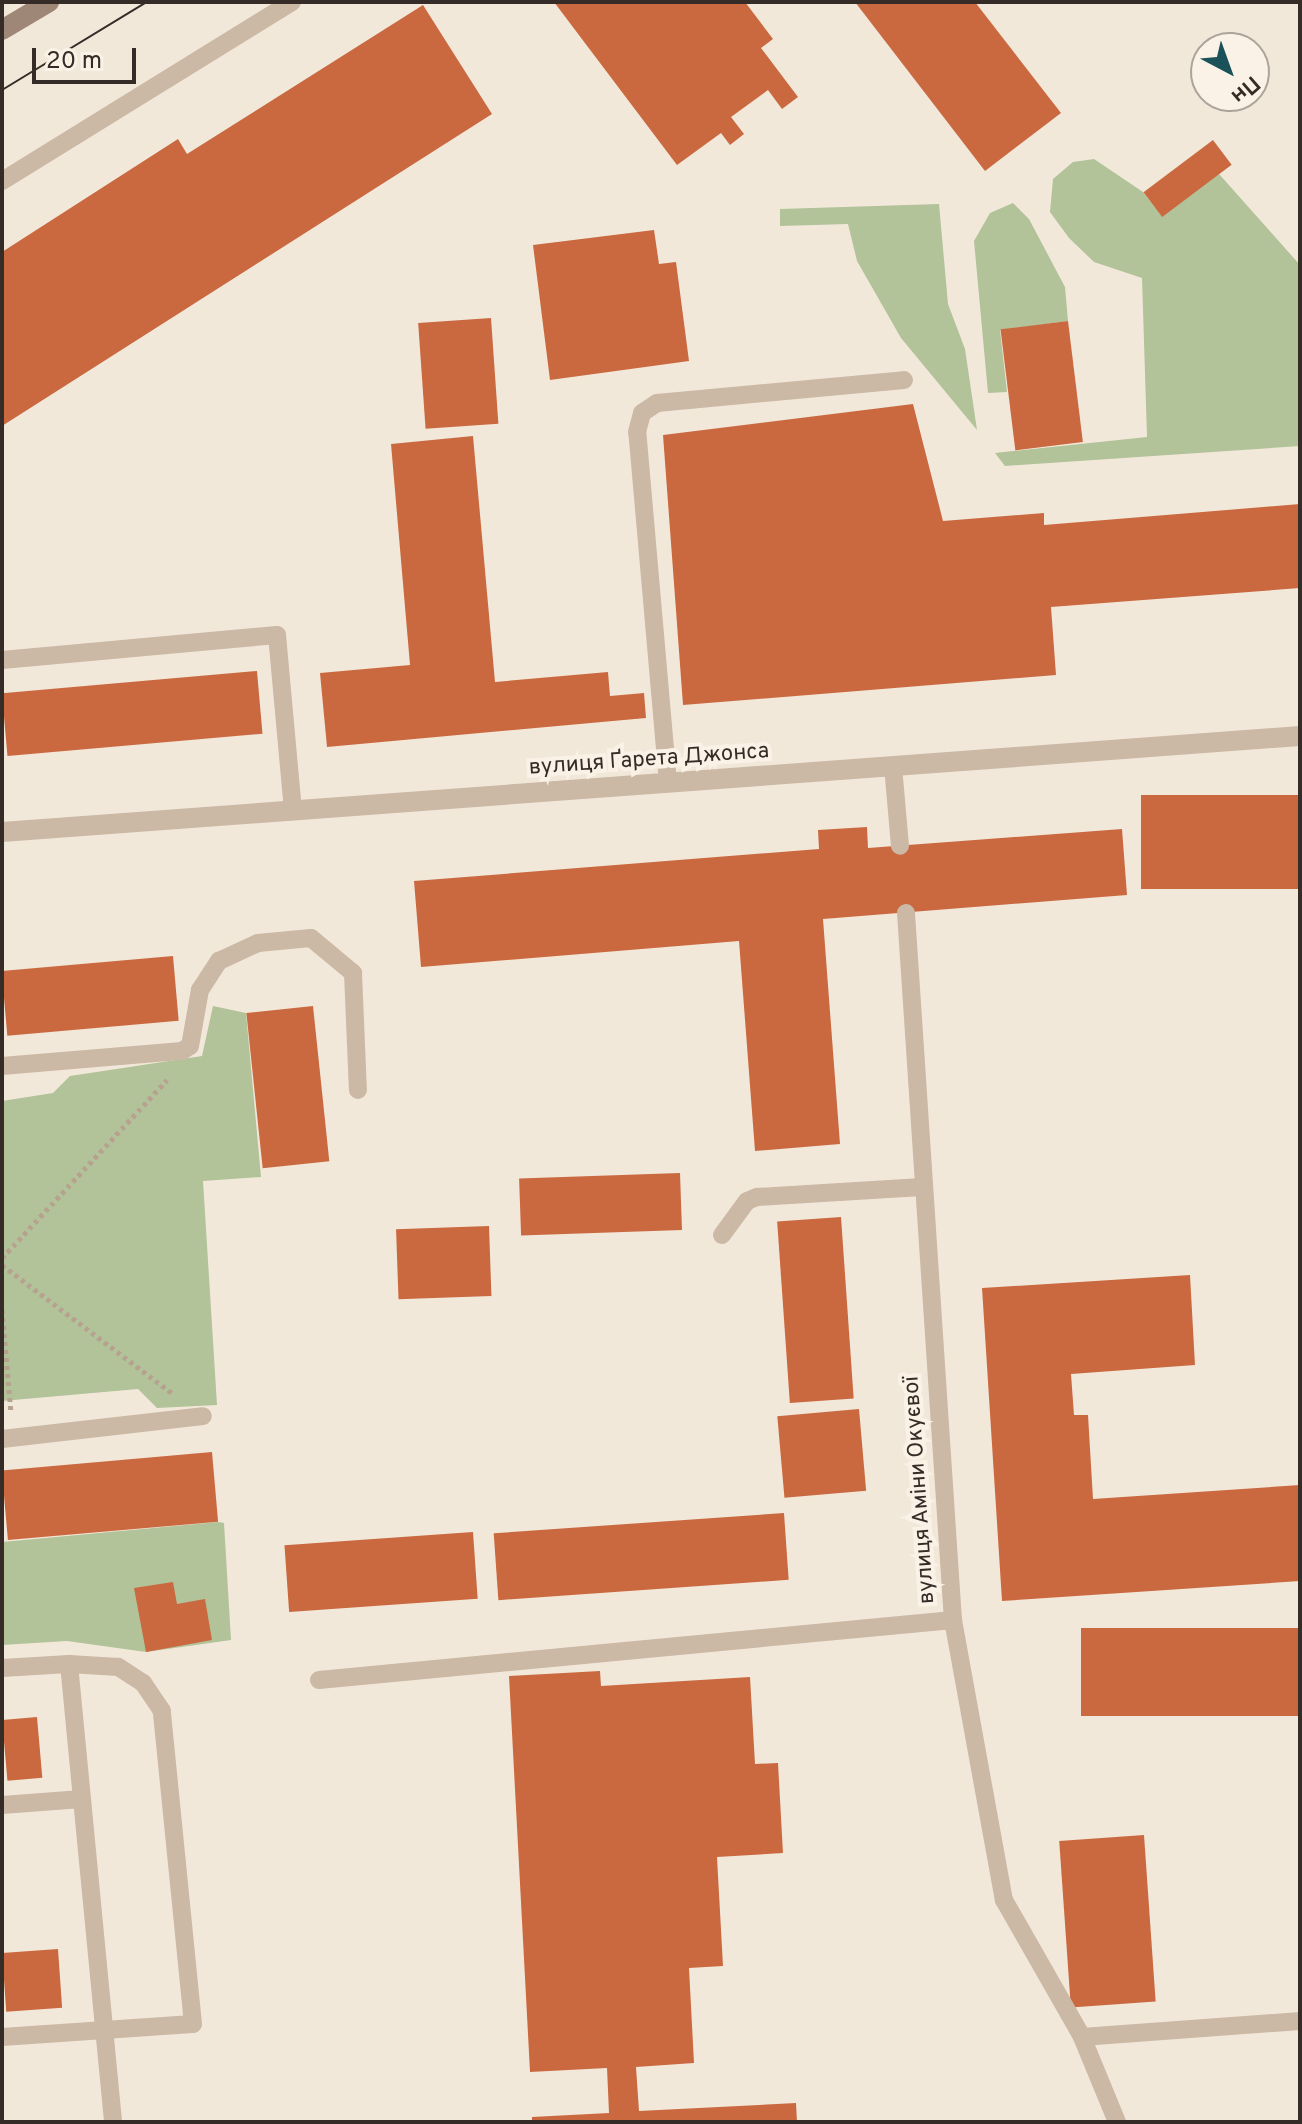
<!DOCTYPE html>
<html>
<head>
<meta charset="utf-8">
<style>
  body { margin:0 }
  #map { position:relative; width:1302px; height:2124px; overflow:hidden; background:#f2e8da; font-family:Overpass,sans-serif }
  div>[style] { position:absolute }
  .green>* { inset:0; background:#b2c299 }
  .building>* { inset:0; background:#ca6940; transform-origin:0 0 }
  .path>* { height:5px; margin-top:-2.5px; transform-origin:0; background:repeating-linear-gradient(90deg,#b7a28f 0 4px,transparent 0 8px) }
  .lane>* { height:18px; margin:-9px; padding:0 9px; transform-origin:9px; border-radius:9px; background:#cbb8a5 }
  .street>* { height:20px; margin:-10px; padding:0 10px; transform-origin:10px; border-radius:10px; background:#cbb8a5 }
  .secondary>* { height:20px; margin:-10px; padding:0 10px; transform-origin:10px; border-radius:10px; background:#9e8777 }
  .tram>* { height:2px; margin:-1px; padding:0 1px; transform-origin:1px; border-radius:1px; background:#362c27 }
  span { translate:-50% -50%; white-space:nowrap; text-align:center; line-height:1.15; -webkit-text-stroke:8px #faf2e6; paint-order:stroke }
  .street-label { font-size:22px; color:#362c27 }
  .frame { position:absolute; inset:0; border:4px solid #362c27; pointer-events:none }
  .north { position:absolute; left:1190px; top:32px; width:80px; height:80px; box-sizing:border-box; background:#faf2e6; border:2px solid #aca39a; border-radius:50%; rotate:139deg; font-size:22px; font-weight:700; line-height:32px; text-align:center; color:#362c27 }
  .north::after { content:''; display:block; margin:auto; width:28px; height:36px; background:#1b5259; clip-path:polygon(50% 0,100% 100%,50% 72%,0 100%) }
  .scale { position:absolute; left:32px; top:48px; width:104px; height:36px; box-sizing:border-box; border:4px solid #362c27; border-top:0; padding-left:10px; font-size:24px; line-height:28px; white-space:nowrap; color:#362c27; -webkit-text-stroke:6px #faf2e6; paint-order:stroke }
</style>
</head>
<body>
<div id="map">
  <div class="green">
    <div style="clip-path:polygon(1094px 159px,1143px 192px,1162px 216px,1219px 174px,1300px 265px,1300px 446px,1005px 466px,995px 453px,1147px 437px,1142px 278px,1094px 262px,1069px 238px,1050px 212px,1053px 179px,1073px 162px)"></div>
    <div style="clip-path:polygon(1013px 203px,1029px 219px,1065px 287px,1068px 321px,1000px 330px,1007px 392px,988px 393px,974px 241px,990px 213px)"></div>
    <div style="clip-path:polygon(939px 204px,948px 304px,965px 349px,977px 430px,901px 338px,857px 261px,848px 224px,780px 226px,780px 209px)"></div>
    <div style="clip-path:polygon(213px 1006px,246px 1013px,261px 1177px,203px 1181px,217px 1405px,157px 1408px,138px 1389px,2px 1401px,2px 1101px,53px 1093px,70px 1076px,202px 1056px)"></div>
    <div style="clip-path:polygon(218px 1522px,224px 1523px,231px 1640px,146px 1652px,67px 1641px,2px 1645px,2px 1542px)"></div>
  </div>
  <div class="building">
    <div style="clip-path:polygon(554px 2px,745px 2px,773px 39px,761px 48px,798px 97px,782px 109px,768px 90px,731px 117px,744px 134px,730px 145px,721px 133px,677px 165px)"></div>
    <div style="clip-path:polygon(855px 2px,975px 2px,1061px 113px,985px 171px)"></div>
    <div style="clip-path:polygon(423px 5px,492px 114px,2px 426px,2px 252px,178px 139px,187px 154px)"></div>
    <div style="left:1213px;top:140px;width:31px;height:87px;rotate:53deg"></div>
    <div style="clip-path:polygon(654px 230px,659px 264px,676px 262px,689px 361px,550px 380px,533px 245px)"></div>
    <div style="left:491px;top:318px;width:106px;height:73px;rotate:86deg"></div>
    <div style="left:1068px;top:321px;width:122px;height:68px;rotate:83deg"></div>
    <div style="clip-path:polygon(913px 404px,943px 521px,1044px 513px,1044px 525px,1300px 504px,1300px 588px,1051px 607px,1056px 675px,683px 705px,663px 435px)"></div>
    <div style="clip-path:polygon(473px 436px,495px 682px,608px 672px,610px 696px,644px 693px,646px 718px,327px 747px,320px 673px,410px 665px,391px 444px)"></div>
    <div style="left:257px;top:671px;width:63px;height:256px;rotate:85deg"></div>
    <div style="left:1300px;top:795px;width:94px;height:159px;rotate:90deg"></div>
    <div style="clip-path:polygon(867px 827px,868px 848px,1122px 829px,1127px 895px,823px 919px,840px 1144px,755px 1151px,739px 941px,421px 967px,414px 881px,819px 849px,818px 830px)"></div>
    <div style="left:173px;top:956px;width:65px;height:172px;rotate:85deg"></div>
    <div style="left:313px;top:1006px;width:156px;height:67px;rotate:84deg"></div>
    <div style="left:680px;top:1173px;width:57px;height:161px;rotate:88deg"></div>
    <div style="left:841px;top:1217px;width:182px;height:64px;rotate:86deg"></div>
    <div style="left:489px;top:1226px;width:70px;height:93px;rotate:88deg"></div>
    <div style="clip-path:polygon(1190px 1275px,1195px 1365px,1071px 1374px,1074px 1415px,1088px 1415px,1093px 1499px,1300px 1485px,1300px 1581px,1002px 1601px,982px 1288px)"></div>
    <div style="left:859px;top:1409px;width:82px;height:82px;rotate:85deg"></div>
    <div style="left:212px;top:1452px;width:70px;height:211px;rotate:85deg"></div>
    <div style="left:784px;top:1513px;width:67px;height:291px;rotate:86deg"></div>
    <div style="left:473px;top:1532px;width:67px;height:189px;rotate:86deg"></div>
    <div style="clip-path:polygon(173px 1582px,177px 1604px,205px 1599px,212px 1640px,146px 1652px,134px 1588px)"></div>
    <div style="left:1300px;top:1628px;width:88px;height:219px;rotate:90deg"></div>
    <div style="clip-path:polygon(600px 1671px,601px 1686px,750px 1677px,755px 1764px,778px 1763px,783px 1853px,717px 1857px,723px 1966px,689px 1968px,694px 2063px,636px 2067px,639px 2111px,796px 2103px,797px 2122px,532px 2122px,532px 2117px,609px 2113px,607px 2068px,530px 2072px,509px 1676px)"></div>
    <div style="left:37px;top:1717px;width:61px;height:35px;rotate:85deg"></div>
    <div style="left:1144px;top:1835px;width:167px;height:85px;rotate:86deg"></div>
    <div style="left:58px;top:1949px;width:59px;height:56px;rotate:86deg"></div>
  </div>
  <div class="path">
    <div style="left:2px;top:1258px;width:243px;rotate:-47.2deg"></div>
    <div style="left:2px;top:1265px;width:214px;rotate:37deg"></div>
    <div style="left:2px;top:1310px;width:103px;rotate:85deg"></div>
  </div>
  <div class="lane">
    <div style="left:2px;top:181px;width:341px;rotate:-31.7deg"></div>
    <div style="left:2px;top:660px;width:276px;rotate:-5.2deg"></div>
    <div style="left:277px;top:635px;width:177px;rotate:84.8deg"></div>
    <div style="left:893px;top:766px;width:80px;rotate:85deg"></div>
    <div style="left:668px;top:783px;width:352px;rotate:-95deg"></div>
    <div style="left:637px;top:432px;width:20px;rotate:-75deg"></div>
    <div style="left:642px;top:413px;width:18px;rotate:-34deg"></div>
    <div style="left:657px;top:403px;width:248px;rotate:-5.3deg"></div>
    <div style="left:906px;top:913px;width:709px;rotate:86.2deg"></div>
    <div style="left:953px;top:1620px;width:285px;rotate:79.7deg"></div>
    <div style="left:1004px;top:1900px;width:158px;rotate:60.3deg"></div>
    <div style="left:1082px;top:2037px;width:92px;rotate:67.6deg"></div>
    <div style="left:2px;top:1066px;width:181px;rotate:-4.8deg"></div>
    <div style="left:182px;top:1051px;width:9px;rotate:-32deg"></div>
    <div style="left:190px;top:1046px;width:57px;rotate:-79.9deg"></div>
    <div style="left:200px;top:990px;width:35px;rotate:-57deg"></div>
    <div style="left:219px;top:961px;width:43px;rotate:-24.8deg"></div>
    <div style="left:258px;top:943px;width:53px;rotate:-5.4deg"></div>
    <div style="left:311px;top:938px;width:55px;rotate:39.8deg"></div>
    <div style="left:353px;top:973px;width:117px;rotate:87.6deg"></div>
    <div style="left:722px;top:1235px;width:42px;rotate:-53.7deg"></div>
    <div style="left:747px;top:1201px;width:11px;rotate:-22deg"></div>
    <div style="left:757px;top:1197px;width:165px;rotate:-3.5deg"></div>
    <div style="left:2px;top:1439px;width:202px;rotate:-6.5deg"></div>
    <div style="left:2px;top:1668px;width:67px;rotate:-3.4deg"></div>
    <div style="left:69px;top:1664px;width:460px;rotate:84.5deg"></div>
    <div style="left:319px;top:1680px;width:637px;rotate:-5.41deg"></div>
    <div style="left:2px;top:1805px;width:80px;rotate:-4.3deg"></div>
    <div style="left:2px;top:2037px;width:191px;rotate:-3.9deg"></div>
    <div style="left:193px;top:2024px;width:315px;rotate:-95.7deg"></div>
    <div style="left:162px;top:1711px;width:34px;rotate:-124deg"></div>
    <div style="left:143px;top:1683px;width:30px;rotate:-147deg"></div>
    <div style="left:118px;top:1667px;width:49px;rotate:-176.5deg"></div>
    <div style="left:1082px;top:2037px;width:219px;rotate:-4.2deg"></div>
  </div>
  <div class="street">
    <div style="left:2px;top:832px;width:1302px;rotate:-4.23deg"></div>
  </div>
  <div class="secondary">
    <div style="left:2px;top:30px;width:55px;rotate:-30.8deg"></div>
  </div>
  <div class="tram">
    <div style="left:2px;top:90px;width:170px;rotate:-31.3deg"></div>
  </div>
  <div class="street-label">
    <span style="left:649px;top:760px;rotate:-4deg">вулиця Ґарета Джонса</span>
    <span style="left:920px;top:1490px;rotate:-94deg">вулиця Аміни Окуєвої</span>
  </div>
  <div class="frame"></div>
  <div class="north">Пн</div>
  <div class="scale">20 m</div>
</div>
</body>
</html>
